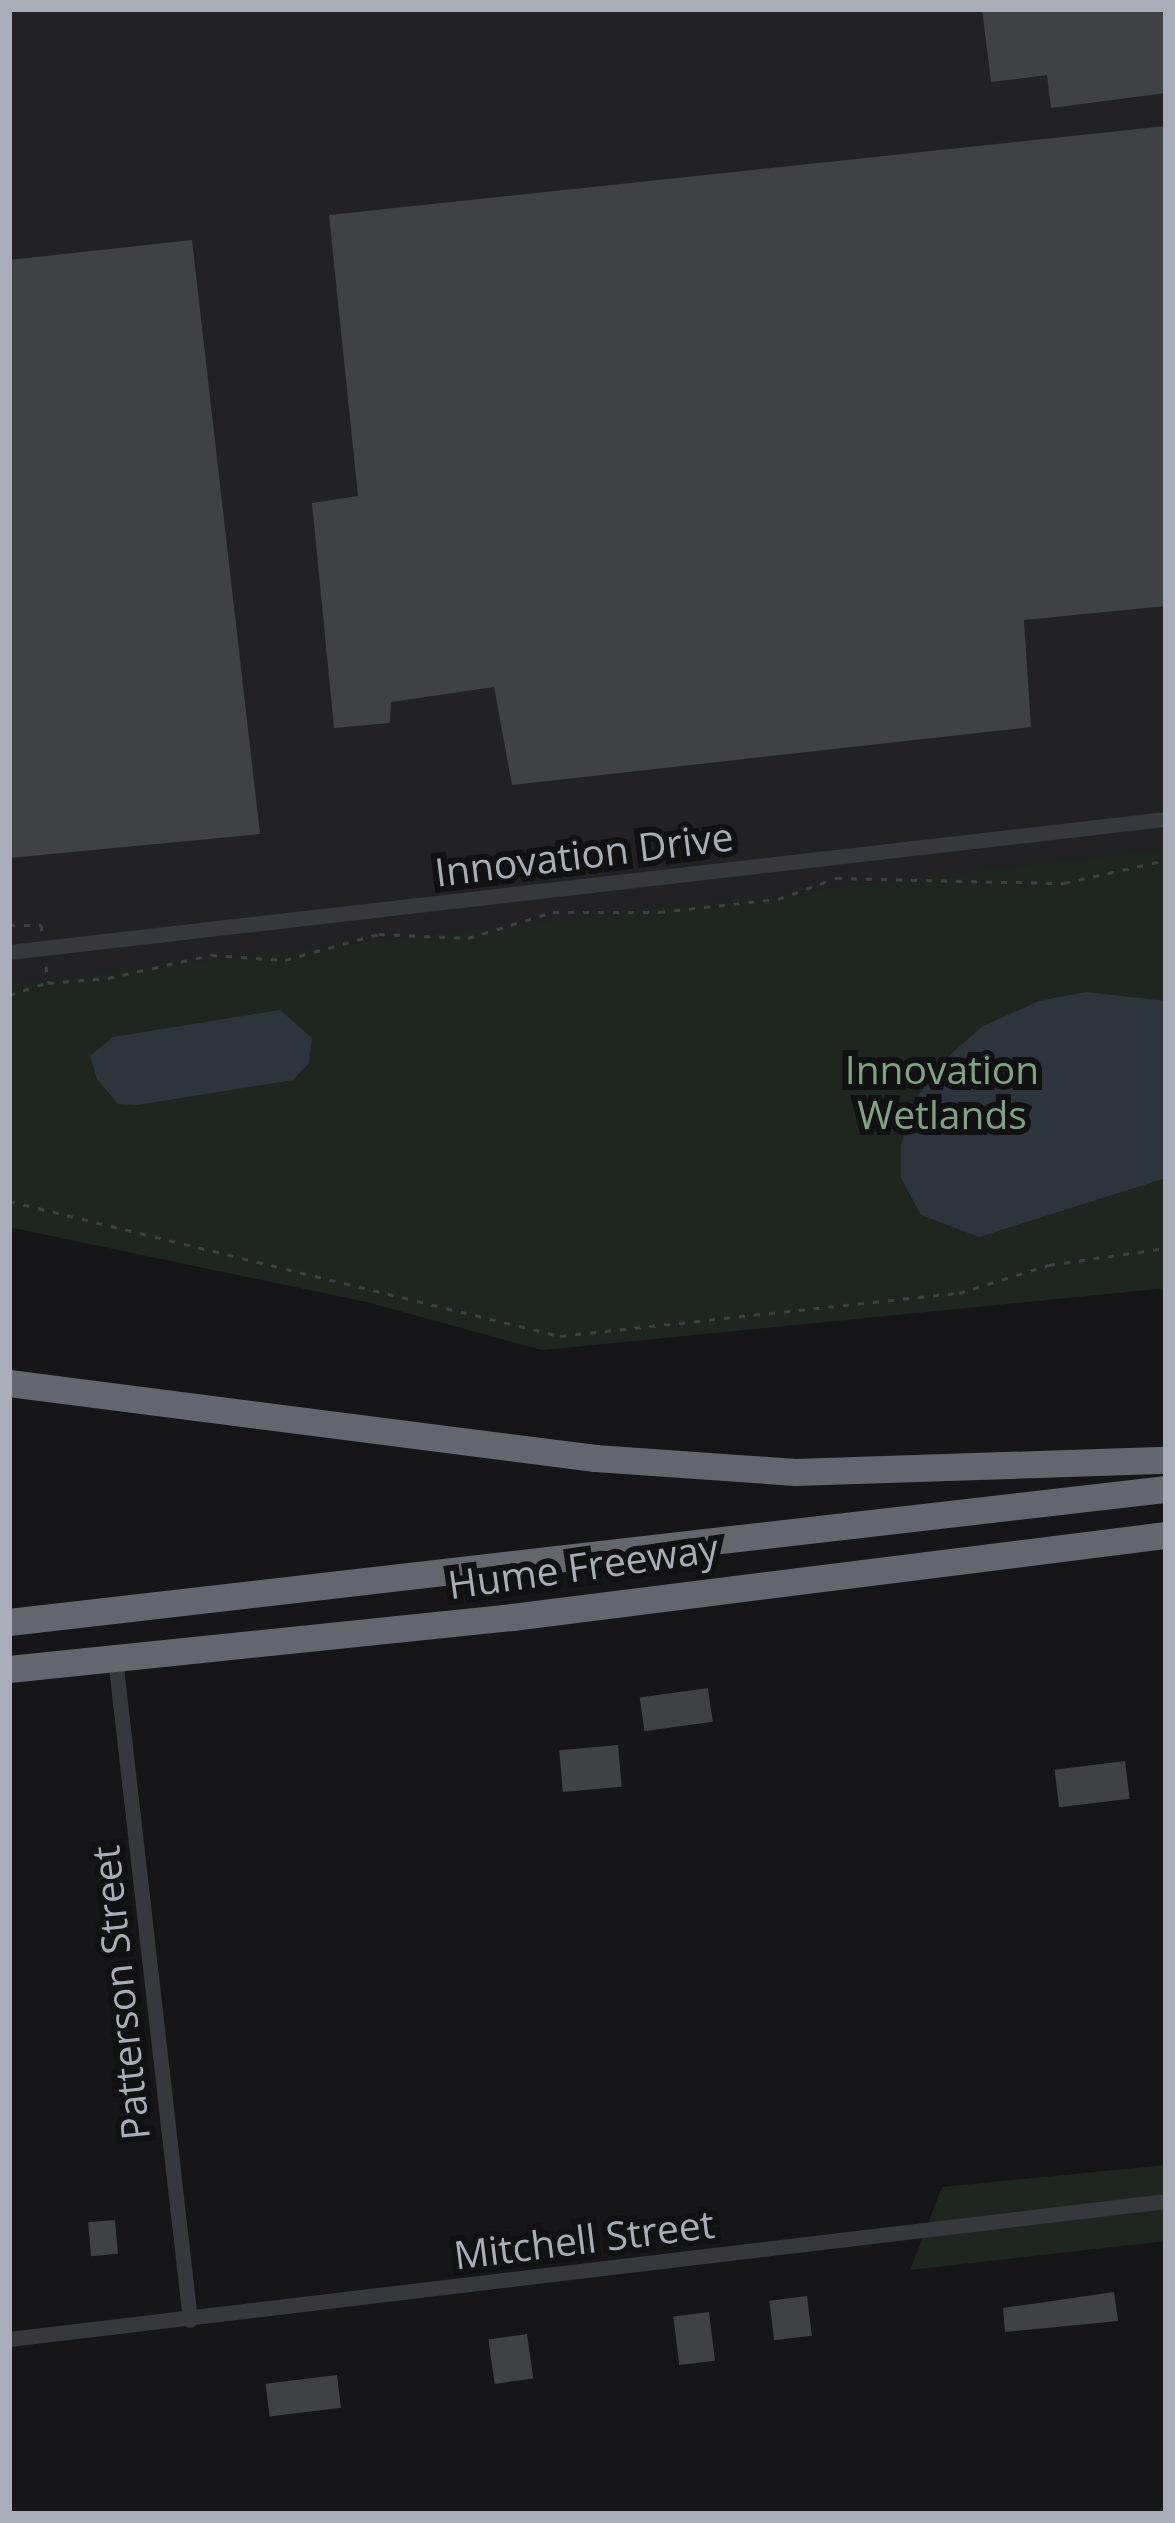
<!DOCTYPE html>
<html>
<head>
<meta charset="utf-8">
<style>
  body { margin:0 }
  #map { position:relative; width:1175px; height:2523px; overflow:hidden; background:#161618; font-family:"Open Sans",sans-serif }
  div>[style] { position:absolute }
  .built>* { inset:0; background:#222225 }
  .green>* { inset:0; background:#1e261f }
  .water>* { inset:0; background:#2c353c }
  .building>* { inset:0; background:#404145; transform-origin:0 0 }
  .path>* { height:3px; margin-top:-1.5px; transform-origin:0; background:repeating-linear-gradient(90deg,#3d3f44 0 6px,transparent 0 15px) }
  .street>* { height:15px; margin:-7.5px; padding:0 7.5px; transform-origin:7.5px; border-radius:7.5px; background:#37383d }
  .highway>* { height:27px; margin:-13.5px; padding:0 13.5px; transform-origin:13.5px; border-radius:13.5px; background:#63666e }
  span { translate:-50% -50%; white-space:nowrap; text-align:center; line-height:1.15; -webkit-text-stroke:12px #111113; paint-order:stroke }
  .street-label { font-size:39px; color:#a8adb8 }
  .park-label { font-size:39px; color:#7fa381 }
  .frame { position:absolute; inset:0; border:12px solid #a8adb8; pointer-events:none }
</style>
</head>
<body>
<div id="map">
  <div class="built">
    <div style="clip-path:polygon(9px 9px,1166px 9px,1166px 1288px,542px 1350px,367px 1302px,9px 1227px)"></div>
  </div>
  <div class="green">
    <div style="clip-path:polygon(1166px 849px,1166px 1288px,542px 1350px,367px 1302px,9px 1227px,9px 984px)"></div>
    <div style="clip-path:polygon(1166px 2165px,1166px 2241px,910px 2270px,942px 2187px)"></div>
  </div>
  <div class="water">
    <div style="clip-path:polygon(1086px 992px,1166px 1001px,1166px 1178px,979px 1237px,921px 1215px,901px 1178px,901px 1146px,912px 1105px,943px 1061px,983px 1026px,1039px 1001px)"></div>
    <div style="clip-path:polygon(280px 1010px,312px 1038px,309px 1063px,293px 1080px,137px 1105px,118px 1104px,97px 1079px,90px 1056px,113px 1037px)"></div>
  </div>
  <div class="building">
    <div style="clip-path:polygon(982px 9px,1166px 9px,1166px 93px,1051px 108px,1047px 75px,991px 82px)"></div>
    <div style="clip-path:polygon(1166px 126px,1166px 606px,1024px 620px,1031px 727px,512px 785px,494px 687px,391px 702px,390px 723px,334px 728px,312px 503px,358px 496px,329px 215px)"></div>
    <div style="clip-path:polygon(192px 240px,260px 834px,9px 858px,9px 260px)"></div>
    <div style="left:708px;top:1688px;width:34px;height:69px;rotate:82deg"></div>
    <div style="left:618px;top:1745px;width:42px;height:59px;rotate:85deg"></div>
    <div style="left:1125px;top:1761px;width:38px;height:71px;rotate:83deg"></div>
    <div style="left:115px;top:2220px;width:34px;height:27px;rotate:85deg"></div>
    <div style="clip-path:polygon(1114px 2292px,1118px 2321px,1005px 2332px,1003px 2308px)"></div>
    <div style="left:807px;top:2296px;width:40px;height:38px;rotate:83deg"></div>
    <div style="left:709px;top:2312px;width:49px;height:36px;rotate:83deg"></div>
    <div style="left:527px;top:2334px;width:45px;height:39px;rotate:82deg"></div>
    <div style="left:337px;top:2375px;width:33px;height:72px;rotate:83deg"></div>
  </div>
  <div class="path">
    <div style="left:9px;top:925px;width:32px"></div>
    <div style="left:41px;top:925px;width:7px;rotate:82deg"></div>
    <div style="left:46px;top:966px;width:17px;rotate:83deg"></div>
    <div style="left:48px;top:983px;width:60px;rotate:-4.8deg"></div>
    <div style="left:108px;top:978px;width:106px;rotate:-12.6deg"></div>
    <div style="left:211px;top:955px;width:74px;rotate:3.9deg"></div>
    <div style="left:285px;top:960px;width:98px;rotate:-15.5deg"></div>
    <div style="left:379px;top:934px;width:89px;rotate:2.6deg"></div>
    <div style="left:468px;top:938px;width:89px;rotate:-17deg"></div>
    <div style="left:553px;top:912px;width:106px"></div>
    <div style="left:659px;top:912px;width:120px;rotate:-6.2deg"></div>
    <div style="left:778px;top:899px;width:62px;rotate:-19.9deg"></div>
    <div style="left:836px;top:878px;width:228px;rotate:1.3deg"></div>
    <div style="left:1064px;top:883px;width:105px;rotate:-12.7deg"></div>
    <div style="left:9px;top:995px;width:39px;rotate:-18deg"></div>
    <div style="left:9px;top:1201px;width:567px;rotate:13.77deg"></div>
    <div style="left:560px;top:1336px;width:401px;rotate:-6.2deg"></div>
    <div style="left:959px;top:1293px;width:94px;rotate:-17.3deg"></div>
    <div style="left:1049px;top:1265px;width:118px;rotate:-8.3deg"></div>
  </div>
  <div class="street">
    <div style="left:9px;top:952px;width:1165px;rotate:-6.56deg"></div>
    <div style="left:115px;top:1658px;width:666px;rotate:83.54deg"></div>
    <div style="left:9px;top:2339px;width:1165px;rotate:-6.8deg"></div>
  </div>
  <div class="highway">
    <div style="left:9px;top:1383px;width:591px;rotate:7.29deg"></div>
    <div style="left:595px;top:1458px;width:200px;rotate:4deg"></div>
    <div style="left:795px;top:1472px;width:371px;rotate:-1.9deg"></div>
    <div style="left:9px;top:1622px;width:1165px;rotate:-6.56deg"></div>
    <div style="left:9px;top:1669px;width:506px;rotate:-5.9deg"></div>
    <div style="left:512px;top:1617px;width:659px;rotate:-7.15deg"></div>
  </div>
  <div class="street-label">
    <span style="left:584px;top:854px;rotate:-7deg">Innovation Drive</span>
    <span style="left:583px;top:1566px;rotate:-8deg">Hume Freeway</span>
    <span style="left:120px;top:1993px;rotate:-96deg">Patterson Street</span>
    <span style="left:584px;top:2239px;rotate:-7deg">Mitchell Street</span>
  </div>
  <div class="park-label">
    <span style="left:942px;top:1092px">Innovation<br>Wetlands</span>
  </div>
  <div class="frame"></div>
</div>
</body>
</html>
